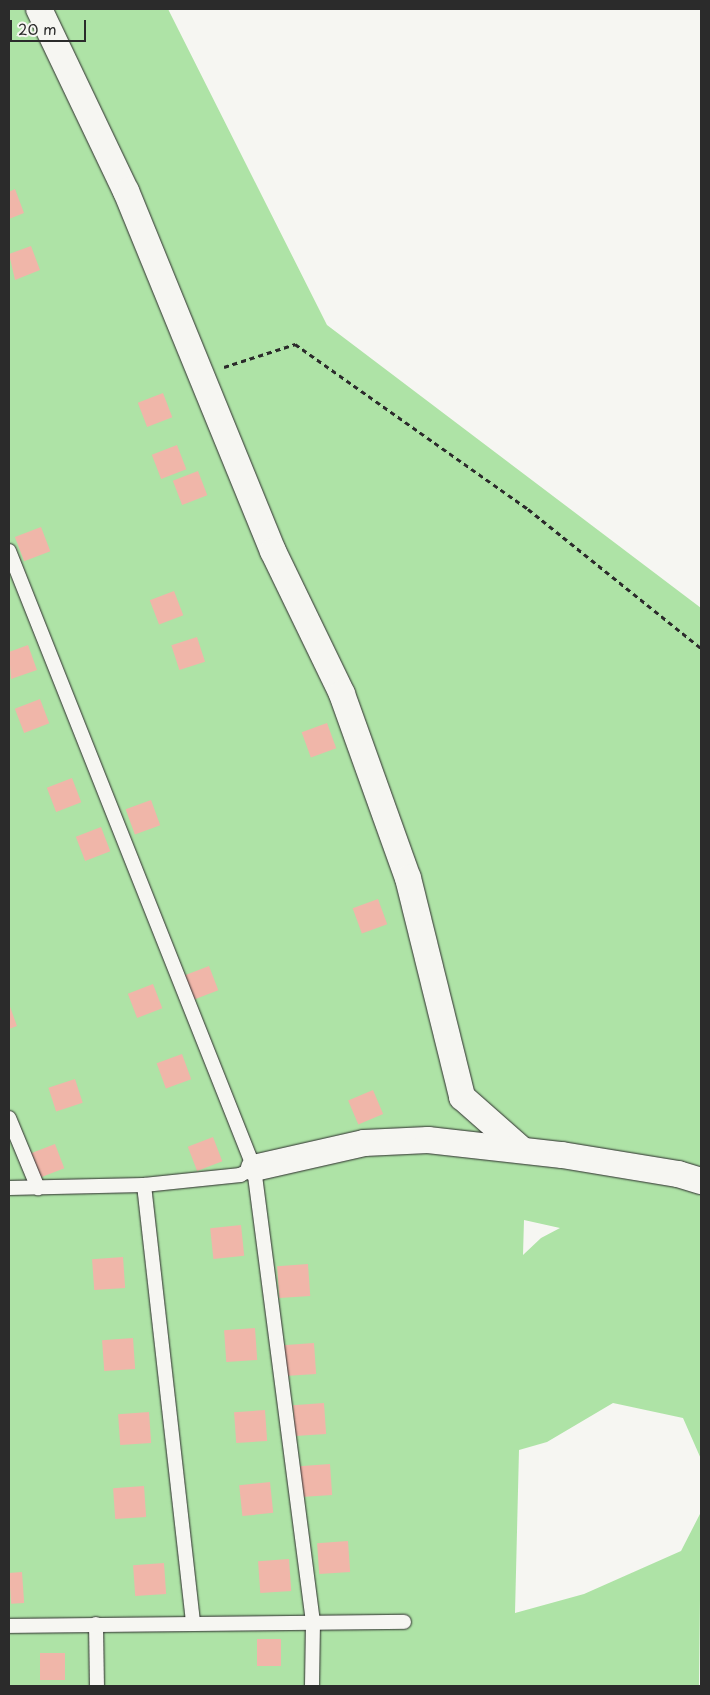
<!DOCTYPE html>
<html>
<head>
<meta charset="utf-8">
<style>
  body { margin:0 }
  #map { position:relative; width:710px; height:1695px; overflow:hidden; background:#f6f6f2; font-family:"Playpen Sans",sans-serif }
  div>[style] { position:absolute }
  .green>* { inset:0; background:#aee3a6 }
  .building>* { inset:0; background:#f0b6a9; transform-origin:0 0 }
  .path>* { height:3px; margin-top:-1.5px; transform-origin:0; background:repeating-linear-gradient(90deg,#2b2b2b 0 5px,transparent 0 9px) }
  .roads { filter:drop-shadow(0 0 1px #2b2b2b) drop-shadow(0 0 1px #2b2b2b) }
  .lane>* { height:14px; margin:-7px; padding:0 7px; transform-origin:7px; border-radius:7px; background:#f6f6f2 }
  .street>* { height:26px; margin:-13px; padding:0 13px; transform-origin:13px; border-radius:13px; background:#f6f6f2 }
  span { translate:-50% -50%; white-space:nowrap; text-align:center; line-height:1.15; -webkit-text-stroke:4px #f6f6f2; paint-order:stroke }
  .frame { position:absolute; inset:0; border:10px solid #2b2b2b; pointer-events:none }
  .scale { position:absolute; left:10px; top:20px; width:76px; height:22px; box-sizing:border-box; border:2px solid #2b2b2b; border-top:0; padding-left:6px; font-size:15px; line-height:18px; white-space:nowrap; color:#2b2b2b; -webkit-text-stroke:4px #f6f6f2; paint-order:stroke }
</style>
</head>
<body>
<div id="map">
  <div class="green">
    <div style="clip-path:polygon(evenodd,9px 9px,168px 9px,327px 325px,701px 608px,701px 1459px,683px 1418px,613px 1403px,547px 1442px,519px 1450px,515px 1613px,584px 1594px,681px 1551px,701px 1512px,699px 1686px,9px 1686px,9px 9px,524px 1220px,560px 1228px,541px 1238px,523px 1255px,524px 1220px)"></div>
  </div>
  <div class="building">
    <div style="clip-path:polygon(15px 189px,24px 213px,9px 219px,9px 192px)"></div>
    <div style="clip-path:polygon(31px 246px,40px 270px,15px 280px,9px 254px)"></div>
    <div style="left:163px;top:393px;width:26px;height:27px;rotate:69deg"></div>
    <div style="left:177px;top:445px;width:26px;height:27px;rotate:69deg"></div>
    <div style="left:198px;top:471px;width:26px;height:27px;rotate:69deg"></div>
    <div style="left:41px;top:527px;width:26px;height:28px;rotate:69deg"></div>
    <div style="left:174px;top:591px;width:26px;height:26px;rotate:69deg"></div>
    <div style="left:197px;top:637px;width:26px;height:27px;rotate:72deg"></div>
    <div style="clip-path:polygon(28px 645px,37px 670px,11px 679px,9px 652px)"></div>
    <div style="left:40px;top:699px;width:26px;height:27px;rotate:69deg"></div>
    <div style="left:327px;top:723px;width:27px;height:27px;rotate:70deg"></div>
    <div style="left:72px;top:778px;width:26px;height:27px;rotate:69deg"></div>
    <div style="left:151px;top:800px;width:27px;height:27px;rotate:70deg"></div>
    <div style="left:101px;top:827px;width:26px;height:27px;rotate:69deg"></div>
    <div style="left:378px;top:899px;width:27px;height:27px;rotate:70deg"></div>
    <div style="left:209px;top:966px;width:26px;height:28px;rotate:69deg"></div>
    <div style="left:153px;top:984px;width:26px;height:27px;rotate:69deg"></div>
    <div style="clip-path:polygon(9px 1004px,17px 1026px,9px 1029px)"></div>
    <div style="left:182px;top:1054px;width:27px;height:27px;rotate:70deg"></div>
    <div style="left:75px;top:1079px;width:25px;height:28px;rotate:72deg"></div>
    <div style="left:373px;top:1090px;width:26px;height:27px;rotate:67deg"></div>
    <div style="left:213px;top:1137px;width:26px;height:27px;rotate:69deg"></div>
    <div style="left:55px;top:1144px;width:26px;height:27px;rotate:69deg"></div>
    <div style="left:241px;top:1225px;width:31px;height:31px;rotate:84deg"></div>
    <div style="left:123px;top:1257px;width:31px;height:31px;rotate:86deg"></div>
    <div style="left:308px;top:1264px;width:32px;height:31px;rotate:86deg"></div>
    <div style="left:255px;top:1328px;width:32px;height:31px;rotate:86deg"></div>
    <div style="left:133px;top:1338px;width:31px;height:31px;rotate:86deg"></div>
    <div style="left:314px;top:1343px;width:31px;height:31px;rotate:86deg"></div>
    <div style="left:324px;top:1403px;width:31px;height:31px;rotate:86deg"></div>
    <div style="left:265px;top:1410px;width:31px;height:31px;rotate:86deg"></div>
    <div style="left:149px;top:1412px;width:31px;height:31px;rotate:86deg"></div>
    <div style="left:330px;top:1464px;width:31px;height:31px;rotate:86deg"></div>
    <div style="left:270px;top:1482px;width:31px;height:31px;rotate:84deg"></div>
    <div style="left:144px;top:1486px;width:31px;height:31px;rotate:86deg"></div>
    <div style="left:348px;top:1541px;width:31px;height:31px;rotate:86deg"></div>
    <div style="left:289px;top:1559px;width:32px;height:31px;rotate:86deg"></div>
    <div style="left:164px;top:1563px;width:31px;height:31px;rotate:86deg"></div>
    <div style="left:22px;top:1572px;width:31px;height:13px;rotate:86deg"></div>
    <div style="left:257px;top:1639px;width:24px;height:27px"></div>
    <div style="left:40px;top:1653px;width:25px;height:27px"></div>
  </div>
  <div class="path">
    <div style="left:224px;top:367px;width:75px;rotate:-17.9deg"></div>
    <div style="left:295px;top:344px;width:286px;rotate:35.3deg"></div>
    <div style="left:528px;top:509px;width:222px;rotate:38.8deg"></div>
  </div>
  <div class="roads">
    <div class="lane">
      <div style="left:9px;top:551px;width:664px;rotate:68.34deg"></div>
      <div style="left:254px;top:1168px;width:458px;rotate:82.6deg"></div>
      <div style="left:313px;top:1622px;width:64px;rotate:90.9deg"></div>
      <div style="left:9px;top:1118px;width:76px;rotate:67.5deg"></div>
      <div style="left:144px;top:1185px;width:440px;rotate:83.6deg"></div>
      <div style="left:9px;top:1188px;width:135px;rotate:-1.3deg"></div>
      <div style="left:144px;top:1185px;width:97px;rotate:-5.9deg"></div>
      <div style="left:240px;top:1175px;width:16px;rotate:-27deg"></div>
      <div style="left:96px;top:1624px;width:62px;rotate:89.1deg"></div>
      <div style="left:9px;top:1626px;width:395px;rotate:-0.6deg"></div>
    </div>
    <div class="street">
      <div style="left:39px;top:9px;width:202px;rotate:64.5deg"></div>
      <div style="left:126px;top:191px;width:389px;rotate:67.8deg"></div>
      <div style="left:273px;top:551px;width:159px;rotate:64.2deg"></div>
      <div style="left:342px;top:694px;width:195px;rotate:70.3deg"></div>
      <div style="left:408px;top:878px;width:226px;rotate:76.1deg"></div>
      <div style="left:462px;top:1097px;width:79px;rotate:41.4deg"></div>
      <div style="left:254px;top:1168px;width:113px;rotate:-12.8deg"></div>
      <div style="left:364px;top:1143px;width:64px;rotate:-2.7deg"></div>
      <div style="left:428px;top:1140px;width:135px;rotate:6.4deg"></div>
      <div style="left:562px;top:1155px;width:118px;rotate:9.3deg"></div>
      <div style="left:678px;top:1174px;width:24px;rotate:17deg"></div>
    </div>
  </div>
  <div class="frame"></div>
  <div class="scale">20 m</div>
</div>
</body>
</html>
